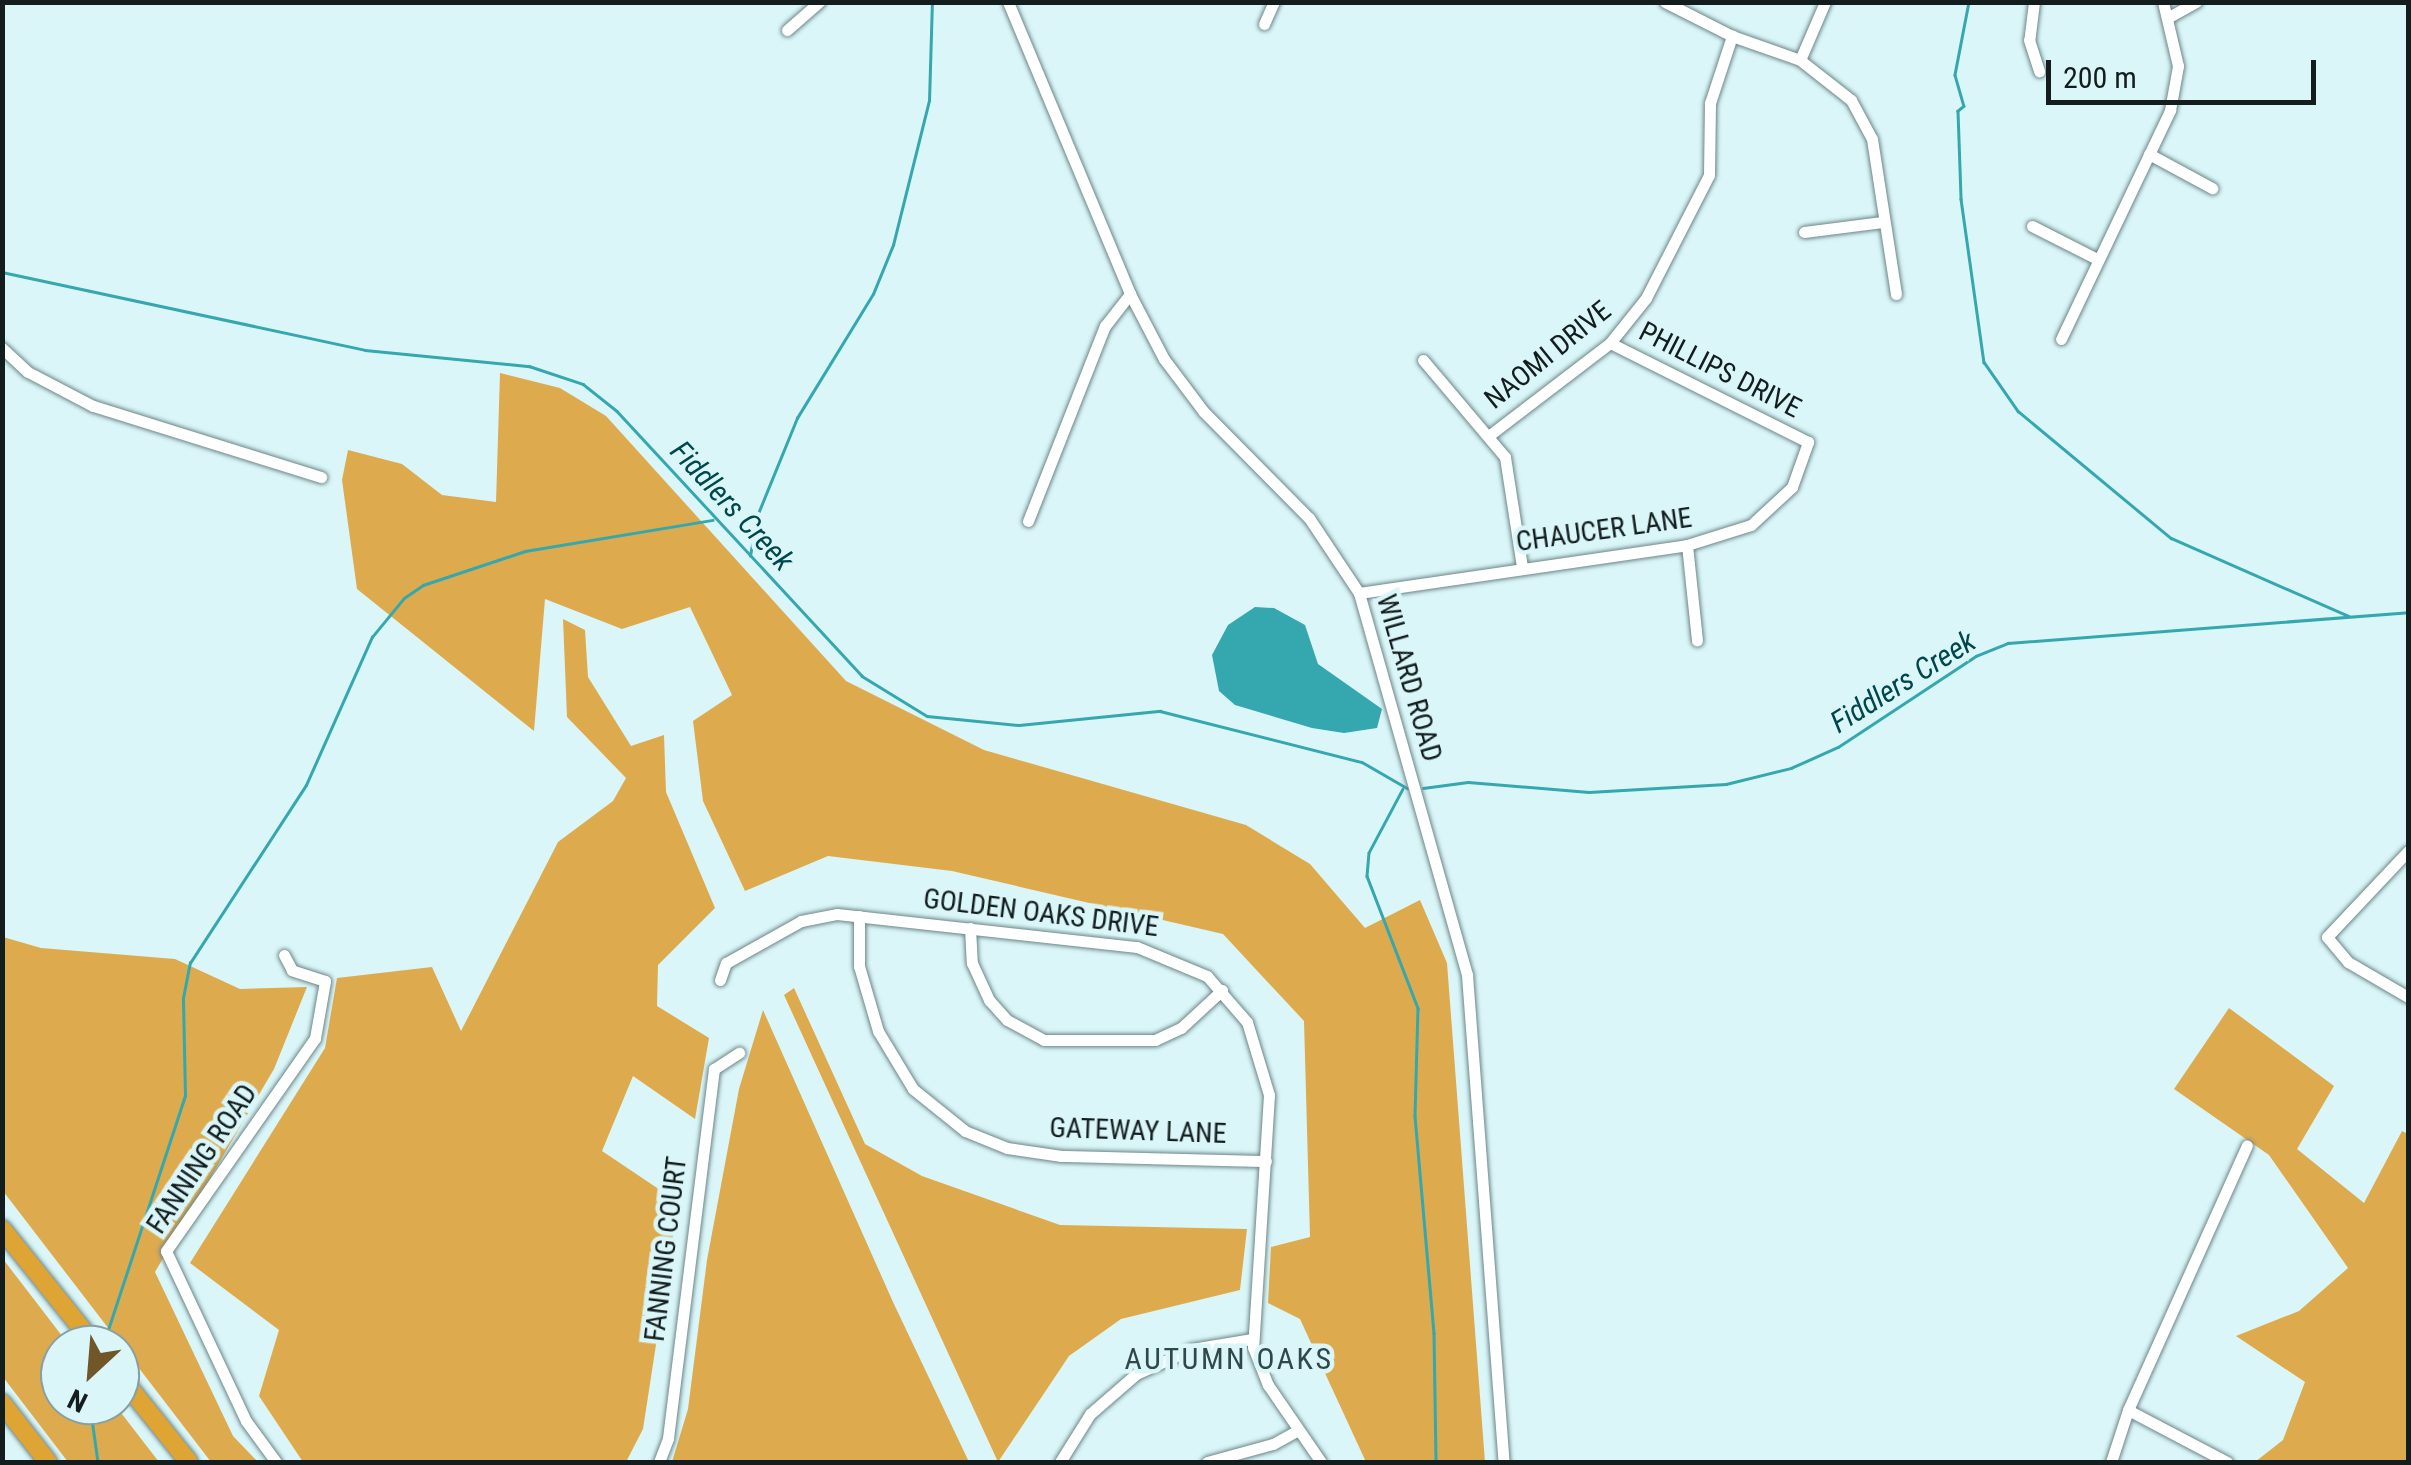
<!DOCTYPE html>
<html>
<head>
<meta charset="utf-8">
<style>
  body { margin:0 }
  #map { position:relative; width:2411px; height:1465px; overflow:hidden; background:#daf6f8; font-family:"Roboto Condensed",sans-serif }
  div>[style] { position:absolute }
  .forest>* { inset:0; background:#ddab4e }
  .water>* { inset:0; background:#35a7af }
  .stream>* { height:2.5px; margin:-1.25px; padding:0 1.25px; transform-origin:1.25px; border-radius:1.25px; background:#35a7af }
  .roads { filter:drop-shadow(0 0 2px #6d8688) drop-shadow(0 0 2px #6d8688) }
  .minor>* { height:11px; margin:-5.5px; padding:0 5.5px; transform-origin:5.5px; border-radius:5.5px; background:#fff }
  .highway>* { height:18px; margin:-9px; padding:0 9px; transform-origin:9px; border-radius:9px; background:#dea535 }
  span { translate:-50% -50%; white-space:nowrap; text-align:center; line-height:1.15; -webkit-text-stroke:9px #daf6f8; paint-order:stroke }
  .street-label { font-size:28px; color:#131d1e }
  .water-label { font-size:30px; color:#00474b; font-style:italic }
  .neighbourhood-label { font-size:30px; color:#30484a; letter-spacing:2.5px }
  .frame { position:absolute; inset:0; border:5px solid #131d1e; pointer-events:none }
  .north { position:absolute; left:40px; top:1325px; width:100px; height:100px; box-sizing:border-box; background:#daf6f8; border:2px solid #8a9fa1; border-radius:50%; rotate:206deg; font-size:28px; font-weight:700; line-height:40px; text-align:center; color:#131d1e }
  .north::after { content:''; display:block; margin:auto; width:35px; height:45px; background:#715728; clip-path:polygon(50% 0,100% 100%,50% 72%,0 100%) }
  .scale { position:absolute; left:2046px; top:60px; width:270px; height:45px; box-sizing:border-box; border:5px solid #131d1e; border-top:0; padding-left:12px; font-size:30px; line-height:35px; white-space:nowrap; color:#131d1e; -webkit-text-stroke:8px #daf6f8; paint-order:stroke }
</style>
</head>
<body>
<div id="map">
  <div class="forest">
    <div style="clip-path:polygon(500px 373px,560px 388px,606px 416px,846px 681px,984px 750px,1246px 825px,1310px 864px,1365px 928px,1420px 900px,1447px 963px,1485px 1462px,1366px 1462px,1300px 1319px,1268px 1303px,1271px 1247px,1310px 1237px,1304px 1021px,1223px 934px,952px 871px,828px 856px,745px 891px,703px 801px,693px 721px,732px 695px,690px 607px,622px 629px,545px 599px,534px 731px,357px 589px,342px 480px,348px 450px,402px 464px,442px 495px,496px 502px)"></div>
    <div style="clip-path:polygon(563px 619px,585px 630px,588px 677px,631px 746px,664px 735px,666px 792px,715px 908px,658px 965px,657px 1006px,709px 1038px,695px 1119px,633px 1076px,602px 1151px,678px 1202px,643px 1429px,626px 1462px,303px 1462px,259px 1396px,279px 1330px,190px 1263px,325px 1048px,337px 978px,432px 967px,461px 1031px,558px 842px,613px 801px,626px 778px,567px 717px)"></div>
    <div style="clip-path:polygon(3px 937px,41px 948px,175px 959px,240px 989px,307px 987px,274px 1069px,155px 1272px,233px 1436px,258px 1462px,211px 1462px,3px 1191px)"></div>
    <div style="clip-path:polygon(794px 988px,865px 1144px,922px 1176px,1060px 1225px,1247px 1229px,1240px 1290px,1121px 1319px,1069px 1356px,998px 1462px,784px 995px)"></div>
    <div style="clip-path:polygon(2229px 1008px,2334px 1086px,2297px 1149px,2364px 1203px,2402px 1131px,2408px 1134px,2408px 1462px,2255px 1462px,2283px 1440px,2305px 1382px,2236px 1336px,2299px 1311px,2348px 1268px,2269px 1155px,2174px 1089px)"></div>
    <div style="clip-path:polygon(763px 1010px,893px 1302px,969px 1462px,672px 1462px,688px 1409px,707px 1260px,739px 1089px)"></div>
    <div style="clip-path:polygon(3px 1259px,69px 1345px,60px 1345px,60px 1405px,115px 1405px,159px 1462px,68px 1462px,3px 1377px)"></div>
  </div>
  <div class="water">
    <div style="clip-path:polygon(1255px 607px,1274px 608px,1305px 625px,1318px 664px,1382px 709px,1377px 728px,1344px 733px,1312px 728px,1235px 705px,1219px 691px,1212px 655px,1228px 625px)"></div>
  </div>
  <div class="stream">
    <div style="left:1969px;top:2px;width:74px;rotate:100.9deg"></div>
    <div style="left:1955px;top:75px;width:32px;rotate:74deg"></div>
    <div style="left:1964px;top:106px;width:8px;rotate:140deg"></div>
    <div style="left:1958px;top:111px;width:88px;rotate:88deg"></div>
    <div style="left:1961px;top:199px;width:165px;rotate:82deg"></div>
    <div style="left:1984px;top:362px;width:60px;rotate:55.2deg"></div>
    <div style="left:2018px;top:411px;width:199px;rotate:39.7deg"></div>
    <div style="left:2171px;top:538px;width:194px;rotate:23.7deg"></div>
    <div style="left:2px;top:272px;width:371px;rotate:12.1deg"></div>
    <div style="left:365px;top:350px;width:165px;rotate:5.6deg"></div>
    <div style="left:529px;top:366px;width:57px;rotate:18.4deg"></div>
    <div style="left:583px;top:384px;width:43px;rotate:38.5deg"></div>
    <div style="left:617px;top:411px;width:361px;rotate:47.2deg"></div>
    <div style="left:862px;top:676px;width:76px;rotate:31.6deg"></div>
    <div style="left:927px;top:716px;width:92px;rotate:5.6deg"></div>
    <div style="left:1019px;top:725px;width:142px;rotate:-5.7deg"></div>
    <div style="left:1160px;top:711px;width:208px;rotate:14.2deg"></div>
    <div style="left:1362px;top:762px;width:52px;rotate:30deg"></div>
    <div style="left:750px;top:556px;width:41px;rotate:-80.1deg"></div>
    <div style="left:757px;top:516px;width:106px;rotate:-67.8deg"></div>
    <div style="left:797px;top:418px;width:145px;rotate:-58.5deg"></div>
    <div style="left:873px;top:294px;width:53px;rotate:-67.8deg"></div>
    <div style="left:893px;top:245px;width:148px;rotate:-76deg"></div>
    <div style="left:929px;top:101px;width:99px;rotate:-88.3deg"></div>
    <div style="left:1423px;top:788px;width:45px;rotate:-7.6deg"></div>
    <div style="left:1468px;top:782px;width:121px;rotate:4.7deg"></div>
    <div style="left:1589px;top:792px;width:137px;rotate:-3.3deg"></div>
    <div style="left:1726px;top:784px;width:67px;rotate:-13.8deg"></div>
    <div style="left:1791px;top:768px;width:51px;rotate:-24.1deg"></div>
    <div style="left:1838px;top:747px;width:165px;rotate:-33.4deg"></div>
    <div style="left:1976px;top:656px;width:35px;rotate:-22deg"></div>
    <div style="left:2008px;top:643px;width:401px;rotate:-4.4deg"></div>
    <div style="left:1403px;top:789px;width:72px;rotate:118deg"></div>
    <div style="left:1369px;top:853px;width:23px;rotate:95deg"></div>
    <div style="left:1367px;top:876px;width:142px;rotate:68.9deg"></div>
    <div style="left:1418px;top:1008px;width:108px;rotate:91.6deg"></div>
    <div style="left:1415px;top:1116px;width:218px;rotate:85deg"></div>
    <div style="left:1434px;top:1333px;width:129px;rotate:89.1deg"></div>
    <div style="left:103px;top:1345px;width:262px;rotate:-71.8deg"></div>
    <div style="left:185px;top:1096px;width:98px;rotate:-91.2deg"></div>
    <div style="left:183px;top:998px;width:36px;rotate:-79deg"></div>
    <div style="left:190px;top:963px;width:212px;rotate:-56.9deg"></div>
    <div style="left:306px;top:785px;width:162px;rotate:-66deg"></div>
    <div style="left:372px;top:637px;width:50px;rotate:-50.6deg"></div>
    <div style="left:404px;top:598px;width:23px;rotate:-34deg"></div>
    <div style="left:423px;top:585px;width:108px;rotate:-18.4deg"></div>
    <div style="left:525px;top:551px;width:190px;rotate:-9.4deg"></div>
    <div style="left:90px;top:1405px;width:58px;rotate:82deg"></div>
  </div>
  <div class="roads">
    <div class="minor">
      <div style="left:1008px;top:2px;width:316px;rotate:67.3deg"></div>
      <div style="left:1130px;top:294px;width:73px;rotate:62.4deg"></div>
      <div style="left:1164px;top:359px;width:66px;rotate:53deg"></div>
      <div style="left:1204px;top:412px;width:149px;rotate:45.3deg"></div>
      <div style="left:1309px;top:518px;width:90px;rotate:56.3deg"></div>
      <div style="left:1359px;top:593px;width:397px;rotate:74.2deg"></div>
      <div style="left:1467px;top:975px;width:488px;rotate:85.7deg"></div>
      <div style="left:1665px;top:2px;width:75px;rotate:26.9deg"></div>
      <div style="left:1732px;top:36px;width:72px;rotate:19.4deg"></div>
      <div style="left:1800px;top:60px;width:65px;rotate:38.1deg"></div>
      <div style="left:1851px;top:100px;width:44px;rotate:61.7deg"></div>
      <div style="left:1872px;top:139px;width:157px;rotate:81.2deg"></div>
      <div style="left:2034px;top:2px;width:38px;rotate:97deg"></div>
      <div style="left:2029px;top:40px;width:33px;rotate:72deg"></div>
      <div style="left:2169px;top:17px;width:31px;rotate:-29deg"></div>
      <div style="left:1264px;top:24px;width:24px;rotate:-66deg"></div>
      <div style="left:787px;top:30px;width:43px;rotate:-41.2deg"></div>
      <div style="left:1800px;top:60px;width:63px;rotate:-66.7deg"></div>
      <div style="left:2149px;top:154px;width:72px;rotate:28.4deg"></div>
      <div style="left:2032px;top:226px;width:71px;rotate:26.9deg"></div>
      <div style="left:1804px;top:232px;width:79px;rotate:-7.3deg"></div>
      <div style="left:2061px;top:339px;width:254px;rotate:-64.5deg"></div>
      <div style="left:2170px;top:110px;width:45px;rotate:-79.7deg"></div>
      <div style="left:2178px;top:66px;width:66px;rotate:-103.2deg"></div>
      <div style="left:2px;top:348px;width:35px;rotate:43deg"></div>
      <div style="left:28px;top:372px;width:73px;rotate:27.6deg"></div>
      <div style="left:93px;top:406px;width:239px;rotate:17.3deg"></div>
      <div style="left:1423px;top:360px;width:127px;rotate:49.8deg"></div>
      <div style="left:1505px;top:457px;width:111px;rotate:81.2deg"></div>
      <div style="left:1491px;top:434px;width:150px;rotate:-37.4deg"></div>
      <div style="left:1610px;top:343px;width:58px;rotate:-51.3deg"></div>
      <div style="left:1646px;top:298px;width:138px;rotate:-62.9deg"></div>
      <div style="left:1709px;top:175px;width:72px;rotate:-89.2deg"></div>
      <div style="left:1710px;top:103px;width:71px;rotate:-71.8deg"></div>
      <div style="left:1028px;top:521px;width:210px;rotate:-68.5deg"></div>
      <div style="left:1105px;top:326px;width:41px;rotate:-52deg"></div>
      <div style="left:1687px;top:545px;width:96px;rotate:84deg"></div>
      <div style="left:1359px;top:593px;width:331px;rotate:-8.3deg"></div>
      <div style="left:1687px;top:545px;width:67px;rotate:-17.4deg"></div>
      <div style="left:1751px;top:525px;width:56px;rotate:-42.8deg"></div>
      <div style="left:1792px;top:487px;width:48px;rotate:-70.4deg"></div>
      <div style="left:1808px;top:442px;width:221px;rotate:-153.4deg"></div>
      <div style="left:2408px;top:851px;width:118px;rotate:133.3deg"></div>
      <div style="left:2327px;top:937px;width:33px;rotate:50deg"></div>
      <div style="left:2348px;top:962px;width:69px;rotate:30.3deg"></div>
      <div style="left:859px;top:916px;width:50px;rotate:90deg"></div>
      <div style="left:859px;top:966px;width:68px;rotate:73.7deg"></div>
      <div style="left:878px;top:1031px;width:68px;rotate:58.9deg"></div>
      <div style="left:913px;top:1089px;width:67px;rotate:38.9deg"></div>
      <div style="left:965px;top:1131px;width:45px;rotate:22deg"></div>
      <div style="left:1007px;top:1148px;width:55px;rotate:8.4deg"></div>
      <div style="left:1061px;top:1156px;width:205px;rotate:1.4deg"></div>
      <div style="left:970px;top:928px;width:35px;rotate:87deg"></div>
      <div style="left:972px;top:963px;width:41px;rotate:65.3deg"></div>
      <div style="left:989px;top:1000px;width:27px;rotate:48deg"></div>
      <div style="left:1007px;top:1020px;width:42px;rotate:28.4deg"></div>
      <div style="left:1044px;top:1040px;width:111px"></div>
      <div style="left:1155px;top:1040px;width:29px;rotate:-25deg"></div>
      <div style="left:1181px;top:1028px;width:56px;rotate:-42.8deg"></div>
      <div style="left:720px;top:980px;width:18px;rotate:-71deg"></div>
      <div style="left:726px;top:963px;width:86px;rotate:-29.2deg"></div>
      <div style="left:801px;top:921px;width:37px;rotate:-11deg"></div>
      <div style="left:837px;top:914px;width:302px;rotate:6.3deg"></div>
      <div style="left:1137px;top:947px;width:76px;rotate:22.5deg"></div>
      <div style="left:1207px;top:976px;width:61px;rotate:49deg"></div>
      <div style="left:1247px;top:1022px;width:76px;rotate:73.2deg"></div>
      <div style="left:1269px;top:1095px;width:253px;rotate:93.6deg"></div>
      <div style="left:1253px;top:1347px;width:41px;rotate:68.5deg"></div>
      <div style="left:1268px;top:1385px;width:93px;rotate:55.5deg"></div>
      <div style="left:2128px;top:1410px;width:112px;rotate:27.7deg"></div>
      <div style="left:276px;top:1462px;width:51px;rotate:-126.2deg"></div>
      <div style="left:246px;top:1421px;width:188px;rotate:-115.2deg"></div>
      <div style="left:166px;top:1251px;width:260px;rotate:-55deg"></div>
      <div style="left:315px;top:1038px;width:58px;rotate:-80deg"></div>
      <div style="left:325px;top:981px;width:35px;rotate:-162deg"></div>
      <div style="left:292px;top:970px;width:17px;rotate:-118deg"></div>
      <div style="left:659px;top:1462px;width:26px;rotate:-69deg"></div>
      <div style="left:668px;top:1438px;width:372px;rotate:-82.9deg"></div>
      <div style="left:714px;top:1069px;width:30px;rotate:-33deg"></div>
      <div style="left:1060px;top:1462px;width:57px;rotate:-58deg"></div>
      <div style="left:1090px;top:1414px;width:61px;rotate:-41deg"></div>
      <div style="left:1136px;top:1374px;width:61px;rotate:-24.1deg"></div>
      <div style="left:1192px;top:1349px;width:61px;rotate:-9.5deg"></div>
      <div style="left:1207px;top:1462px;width:68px;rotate:-15.3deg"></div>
      <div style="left:1273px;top:1444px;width:29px;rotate:-29deg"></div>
      <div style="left:2111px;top:1462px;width:55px;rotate:-71.9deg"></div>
      <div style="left:2128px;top:1410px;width:290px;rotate:-65.8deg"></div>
    </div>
    <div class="highway">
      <div style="left:2px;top:1229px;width:149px;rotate:51.3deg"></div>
      <div style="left:120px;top:1376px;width:110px;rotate:51.3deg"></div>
      <div style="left:2px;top:1403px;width:75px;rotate:52.1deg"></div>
    </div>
  </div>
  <div class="street-label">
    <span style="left:1548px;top:355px;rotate:-39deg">NAOMI DRIVE</span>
    <span style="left:1720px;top:370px;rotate:27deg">PHILLIPS DRIVE</span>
    <span style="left:1604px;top:530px;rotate:-8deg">CHAUCER LANE</span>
    <span style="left:1409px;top:678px;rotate:74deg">WILLARD ROAD</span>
    <span style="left:1041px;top:913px;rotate:7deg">GOLDEN OAKS DRIVE</span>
    <span style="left:1138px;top:1131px;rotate:2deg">GATEWAY LANE</span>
    <span style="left:202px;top:1159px;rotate:-56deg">FANNING ROAD</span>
    <span style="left:666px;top:1249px;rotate:-83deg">FANNING COURT</span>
  </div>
  <div class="water-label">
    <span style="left:732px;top:506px;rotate:47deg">Fiddlers Creek</span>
    <span style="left:1903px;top:682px;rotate:-32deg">Fiddlers Creek</span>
  </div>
  <div class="neighbourhood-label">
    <span style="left:1229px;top:1359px">AUTUMN OAKS</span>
  </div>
  <div class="frame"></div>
  <div class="north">N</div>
  <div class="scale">200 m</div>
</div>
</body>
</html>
